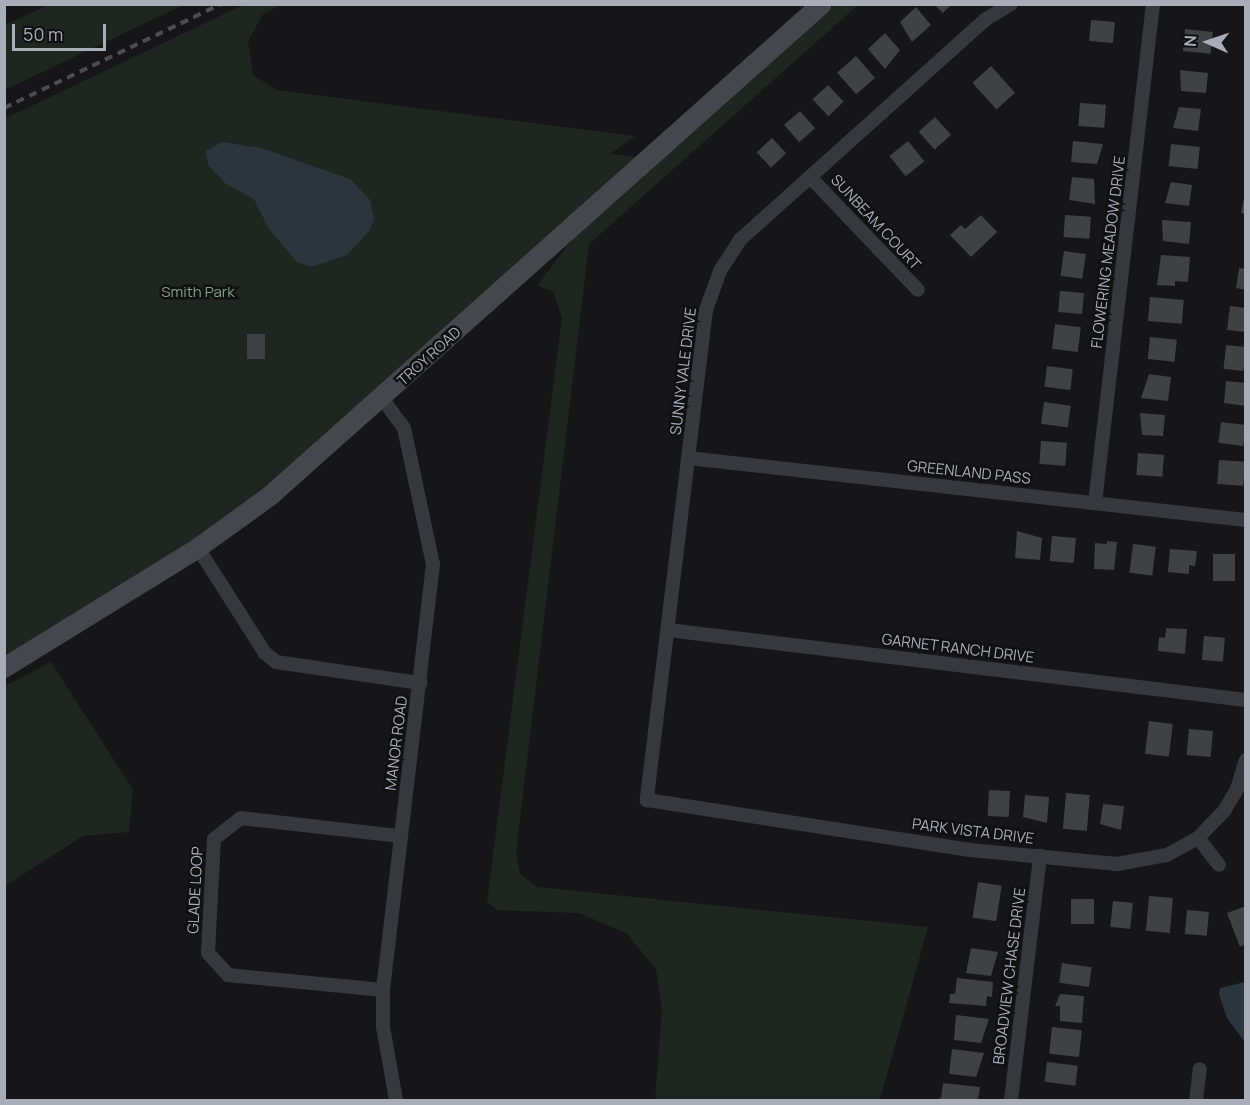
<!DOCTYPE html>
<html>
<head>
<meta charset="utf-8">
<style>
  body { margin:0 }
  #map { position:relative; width:1250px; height:1105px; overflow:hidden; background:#161618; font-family:Manrope,sans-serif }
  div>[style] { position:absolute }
  .green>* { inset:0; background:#1e261f }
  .water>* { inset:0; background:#2c353c }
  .building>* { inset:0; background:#404145; transform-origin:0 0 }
  .street>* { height:14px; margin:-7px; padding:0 7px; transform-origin:7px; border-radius:7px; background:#37383d }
  .secondary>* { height:20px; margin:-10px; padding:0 10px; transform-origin:10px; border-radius:10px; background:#45474d }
  .rail>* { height:4px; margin-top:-2px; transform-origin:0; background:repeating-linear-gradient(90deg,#4a4c52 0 8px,transparent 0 14px) }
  span { translate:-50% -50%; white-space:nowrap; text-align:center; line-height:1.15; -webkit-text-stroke:5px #111113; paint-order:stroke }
  .street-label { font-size:15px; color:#a8adb8 }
  .park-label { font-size:15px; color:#7fa381 }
  .frame { position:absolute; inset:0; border:6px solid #a8adb8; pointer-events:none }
  .north { position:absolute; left:1178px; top:12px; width:60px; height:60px; -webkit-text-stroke:4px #111113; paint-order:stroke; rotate:273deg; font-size:16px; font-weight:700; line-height:24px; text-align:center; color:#a8adb8 }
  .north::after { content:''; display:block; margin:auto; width:21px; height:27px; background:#a8adb8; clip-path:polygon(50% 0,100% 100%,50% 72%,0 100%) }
  .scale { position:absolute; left:12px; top:24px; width:94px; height:27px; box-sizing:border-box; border:3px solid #a8adb8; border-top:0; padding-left:8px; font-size:18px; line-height:21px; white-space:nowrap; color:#a8adb8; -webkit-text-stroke:4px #111113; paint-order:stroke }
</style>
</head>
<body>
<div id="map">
  <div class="green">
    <div style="clip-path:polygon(48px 5px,48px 4px,183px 5px,5px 90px,5px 25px)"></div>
    <div style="clip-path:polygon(243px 5px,281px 5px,263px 14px,248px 41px,253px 75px,277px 90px,635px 136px,610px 154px,639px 157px,229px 523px,5px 661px,4px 119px)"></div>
    <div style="clip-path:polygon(835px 5px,858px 5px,589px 244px,516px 852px,520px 874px,537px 887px,928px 927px,880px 1100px,655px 1100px,662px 1009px,656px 969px,626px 933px,579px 913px,497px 910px,487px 902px,562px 318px,553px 291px,537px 286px,577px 233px)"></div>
    <div style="clip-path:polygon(51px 662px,133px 790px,129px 832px,83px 836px,5px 886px,5px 686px)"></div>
  </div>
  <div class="water">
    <div style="clip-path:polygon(222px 142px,261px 148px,350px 179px,370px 200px,374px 219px,370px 230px,347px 255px,311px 267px,297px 262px,269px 229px,254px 199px,226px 184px,208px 165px,206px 151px)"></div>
    <div style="clip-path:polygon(1245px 982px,1246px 982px,1245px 1042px,1227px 1018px,1219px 994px,1220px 988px)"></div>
  </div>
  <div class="building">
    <div style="clip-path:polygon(934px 4px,952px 4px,943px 13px)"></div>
    <div style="clip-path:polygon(916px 7px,931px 25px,912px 42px,900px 22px)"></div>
    <div style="left:1091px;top:20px;width:24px;height:21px;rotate:5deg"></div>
    <div style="left:1185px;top:29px;width:28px;height:22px;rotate:6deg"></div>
    <div style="clip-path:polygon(885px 33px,900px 50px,885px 69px,868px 49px)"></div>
    <div style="left:856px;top:56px;width:29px;height:25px;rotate:49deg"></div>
    <div style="left:991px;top:66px;width:36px;height:25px;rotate:48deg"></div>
    <div style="clip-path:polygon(1180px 70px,1208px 73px,1206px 93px,1181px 91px)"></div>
    <div style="left:828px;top:85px;width:23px;height:21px;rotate:47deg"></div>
    <div style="left:1080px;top:103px;width:26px;height:23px;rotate:4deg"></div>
    <div style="clip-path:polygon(1179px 107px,1201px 109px,1198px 131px,1173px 128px)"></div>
    <div style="left:800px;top:111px;width:23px;height:21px;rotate:49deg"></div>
    <div style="left:935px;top:117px;width:24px;height:22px;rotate:48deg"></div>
    <div style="left:772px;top:138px;width:21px;height:21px;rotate:47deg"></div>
    <div style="left:908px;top:141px;width:26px;height:24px;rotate:51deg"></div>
    <div style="clip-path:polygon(1073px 141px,1103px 144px,1097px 164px,1071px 162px)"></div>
    <div style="left:1171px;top:144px;width:29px;height:22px;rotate:6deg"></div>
    <div style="clip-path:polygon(1072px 177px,1094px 179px,1095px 204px,1069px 200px)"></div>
    <div style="clip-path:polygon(1171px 182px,1192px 185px,1189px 206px,1165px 203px)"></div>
    <div style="clip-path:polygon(1246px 188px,1246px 214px,1241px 213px)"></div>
    <div style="clip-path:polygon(981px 215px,997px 232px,971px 257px,950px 235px,961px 225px,965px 229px)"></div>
    <div style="left:1065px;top:215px;width:26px;height:22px;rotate:4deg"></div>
    <div style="clip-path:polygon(1162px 220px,1191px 222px,1189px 244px,1163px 241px)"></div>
    <div style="left:1064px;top:251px;width:22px;height:25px;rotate:8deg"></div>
    <div style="clip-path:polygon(1161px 255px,1190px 257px,1188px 282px,1175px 281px,1175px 286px,1157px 285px)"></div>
    <div style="clip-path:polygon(1239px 268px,1246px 269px,1246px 290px,1236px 288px)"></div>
    <div style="left:1060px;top:291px;width:24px;height:21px;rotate:5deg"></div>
    <div style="left:1150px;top:297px;width:34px;height:24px;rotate:5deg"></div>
    <div style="clip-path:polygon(1230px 306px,1246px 308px,1246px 332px,1227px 330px)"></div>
    <div style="left:1055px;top:324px;width:26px;height:25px;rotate:7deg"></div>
    <div style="left:247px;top:334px;width:18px;height:25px"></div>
    <div style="left:1150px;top:337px;width:27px;height:22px;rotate:6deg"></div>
    <div style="left:1226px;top:345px;width:20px;height:24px;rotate:6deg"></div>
    <div style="left:1047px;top:366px;width:26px;height:21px;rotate:7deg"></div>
    <div style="clip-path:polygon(1149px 374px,1171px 377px,1168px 401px,1141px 398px)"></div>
    <div style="clip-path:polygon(1226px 381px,1246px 383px,1246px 406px,1224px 403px)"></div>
    <div style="left:1044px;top:402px;width:27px;height:22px;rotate:8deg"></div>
    <div style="clip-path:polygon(1140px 413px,1165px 415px,1163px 436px,1142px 435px)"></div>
    <div style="left:1221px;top:422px;width:25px;height:21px;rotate:7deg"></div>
    <div style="left:1041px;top:441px;width:26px;height:23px;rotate:4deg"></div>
    <div style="left:1138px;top:453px;width:26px;height:22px;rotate:4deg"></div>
    <div style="left:1219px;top:460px;width:26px;height:24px;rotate:4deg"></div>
    <div style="clip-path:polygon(1017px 531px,1042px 538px,1040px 560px,1015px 558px)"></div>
    <div style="left:1052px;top:536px;width:24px;height:25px;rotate:5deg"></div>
    <div style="clip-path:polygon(1107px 541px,1117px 542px,1114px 570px,1094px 569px,1095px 543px,1107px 544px)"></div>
    <div style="left:1133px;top:544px;width:23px;height:29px;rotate:7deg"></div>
    <div style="clip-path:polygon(1170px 549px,1197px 551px,1195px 566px,1189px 565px,1189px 574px,1168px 572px)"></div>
    <div style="left:1213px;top:554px;width:22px;height:27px"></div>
    <div style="clip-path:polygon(1166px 628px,1187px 629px,1185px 654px,1158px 651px,1159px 637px,1165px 638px)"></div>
    <div style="left:1204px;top:636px;width:21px;height:24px;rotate:5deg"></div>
    <div style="left:1149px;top:721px;width:24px;height:33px;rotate:7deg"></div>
    <div style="left:1189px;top:729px;width:24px;height:26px;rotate:5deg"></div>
    <div style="left:989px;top:790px;width:21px;height:26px;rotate:3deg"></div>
    <div style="left:1066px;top:793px;width:24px;height:36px;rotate:5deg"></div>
    <div style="clip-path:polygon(1025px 795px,1049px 797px,1047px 823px,1023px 817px)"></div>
    <div style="clip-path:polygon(1103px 804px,1124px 806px,1121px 830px,1100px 824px)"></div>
    <div style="left:978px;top:882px;width:24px;height:36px;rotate:9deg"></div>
    <div style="left:1149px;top:896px;width:24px;height:35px;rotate:5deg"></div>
    <div style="left:1071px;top:899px;width:23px;height:25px"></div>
    <div style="left:1113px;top:901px;width:20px;height:26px;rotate:6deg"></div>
    <div style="clip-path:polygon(1246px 906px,1246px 944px,1240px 947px,1227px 913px)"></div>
    <div style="left:1187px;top:910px;width:22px;height:24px;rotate:5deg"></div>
    <div style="clip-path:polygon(971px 948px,998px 952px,991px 976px,966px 973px)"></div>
    <div style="left:1062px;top:963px;width:30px;height:20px;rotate:8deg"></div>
    <div style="clip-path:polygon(957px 978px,993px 982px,992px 997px,987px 996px,986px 1006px,949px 1003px,950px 994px,955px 994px)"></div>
    <div style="clip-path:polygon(1060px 994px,1084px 996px,1082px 1023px,1060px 1021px,1060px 1006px,1055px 1006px)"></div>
    <div style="clip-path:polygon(956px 1015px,989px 1019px,981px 1043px,954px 1040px)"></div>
    <div style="left:1052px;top:1027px;width:30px;height:27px;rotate:6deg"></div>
    <div style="clip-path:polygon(952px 1049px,984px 1053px,976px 1077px,949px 1074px)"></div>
    <div style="left:1047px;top:1062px;width:31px;height:20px;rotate:7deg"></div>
    <div style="clip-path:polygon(943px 1083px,980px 1087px,978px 1100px,935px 1100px,941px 1098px)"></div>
  </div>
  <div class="street">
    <div style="left:1011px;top:4px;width:29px;rotate:149deg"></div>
    <div style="left:986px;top:19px;width:331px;rotate:138.1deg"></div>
    <div style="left:740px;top:240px;width:37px;rotate:123deg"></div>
    <div style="left:720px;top:271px;width:41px;rotate:109.7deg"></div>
    <div style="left:706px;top:310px;width:494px;rotate:96.9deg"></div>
    <div style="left:647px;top:800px;width:327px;rotate:8.8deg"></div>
    <div style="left:970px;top:850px;width:148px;rotate:5.4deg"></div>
    <div style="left:1117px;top:864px;width:51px;rotate:-10.2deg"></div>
    <div style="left:1167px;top:855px;width:35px;rotate:-29deg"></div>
    <div style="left:1198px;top:838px;width:37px;rotate:-46deg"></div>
    <div style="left:1224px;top:811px;width:26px;rotate:-59deg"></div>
    <div style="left:1237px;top:789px;width:30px;rotate:-73deg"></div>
    <div style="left:810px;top:177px;width:156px;rotate:46.3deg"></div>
    <div style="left:382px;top:398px;width:37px;rotate:54deg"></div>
    <div style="left:404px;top:428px;width:139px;rotate:78deg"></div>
    <div style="left:433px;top:564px;width:429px;rotate:96.7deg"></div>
    <div style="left:383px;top:990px;width:37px;rotate:90deg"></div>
    <div style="left:383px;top:1027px;width:74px;rotate:79.9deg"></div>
    <div style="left:688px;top:458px;width:561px;rotate:6.34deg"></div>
    <div style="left:1095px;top:503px;width:502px;rotate:-83.37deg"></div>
    <div style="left:198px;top:548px;width:125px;rotate:57.5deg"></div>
    <div style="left:265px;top:653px;width:14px;rotate:39deg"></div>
    <div style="left:276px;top:662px;width:146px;rotate:8.3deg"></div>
    <div style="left:668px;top:630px;width:582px;rotate:6.91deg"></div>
    <div style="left:1198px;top:838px;width:34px;rotate:52deg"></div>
    <div style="left:383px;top:990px;width:156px;rotate:-174.5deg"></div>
    <div style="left:228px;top:975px;width:30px;rotate:-132deg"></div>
    <div style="left:208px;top:953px;width:114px;rotate:-87deg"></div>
    <div style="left:214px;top:839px;width:34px;rotate:-38deg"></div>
    <div style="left:241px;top:818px;width:160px;rotate:6.5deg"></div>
    <div style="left:1011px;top:1100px;width:246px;rotate:-83.2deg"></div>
    <div style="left:1196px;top:1100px;width:31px;rotate:-83deg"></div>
  </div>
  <div class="secondary">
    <div style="left:4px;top:668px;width:228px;rotate:-31.7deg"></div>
    <div style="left:198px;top:548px;width:89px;rotate:-35.8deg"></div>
    <div style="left:270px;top:496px;width:739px;rotate:-41.71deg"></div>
  </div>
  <div class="rail">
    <div style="left:4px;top:108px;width:241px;rotate:-25.6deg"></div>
  </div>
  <div class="street-label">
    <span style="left:876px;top:222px;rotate:47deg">SUNBEAM COURT</span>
    <span style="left:1108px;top:252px;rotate:-83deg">FLOWERING MEADOW DRIVE</span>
    <span style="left:429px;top:356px;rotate:-42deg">TROY ROAD</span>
    <span style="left:683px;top:371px;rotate:-83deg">SUNNY VALE DRIVE</span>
    <span style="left:969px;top:472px;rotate:6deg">GREENLAND PASS</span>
    <span style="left:958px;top:648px;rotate:7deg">GARNET RANCH DRIVE</span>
    <span style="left:396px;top:743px;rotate:-83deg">MANOR ROAD</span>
    <span style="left:973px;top:831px;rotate:7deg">PARK VISTA DRIVE</span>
    <span style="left:195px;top:890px;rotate:-87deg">GLADE LOOP</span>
    <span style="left:1009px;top:976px;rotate:-83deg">BROADVIEW CHASE DRIVE</span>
  </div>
  <div class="park-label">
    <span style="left:198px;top:292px">Smith Park</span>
  </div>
  <div class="frame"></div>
  <div class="north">N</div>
  <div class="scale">50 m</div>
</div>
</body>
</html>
